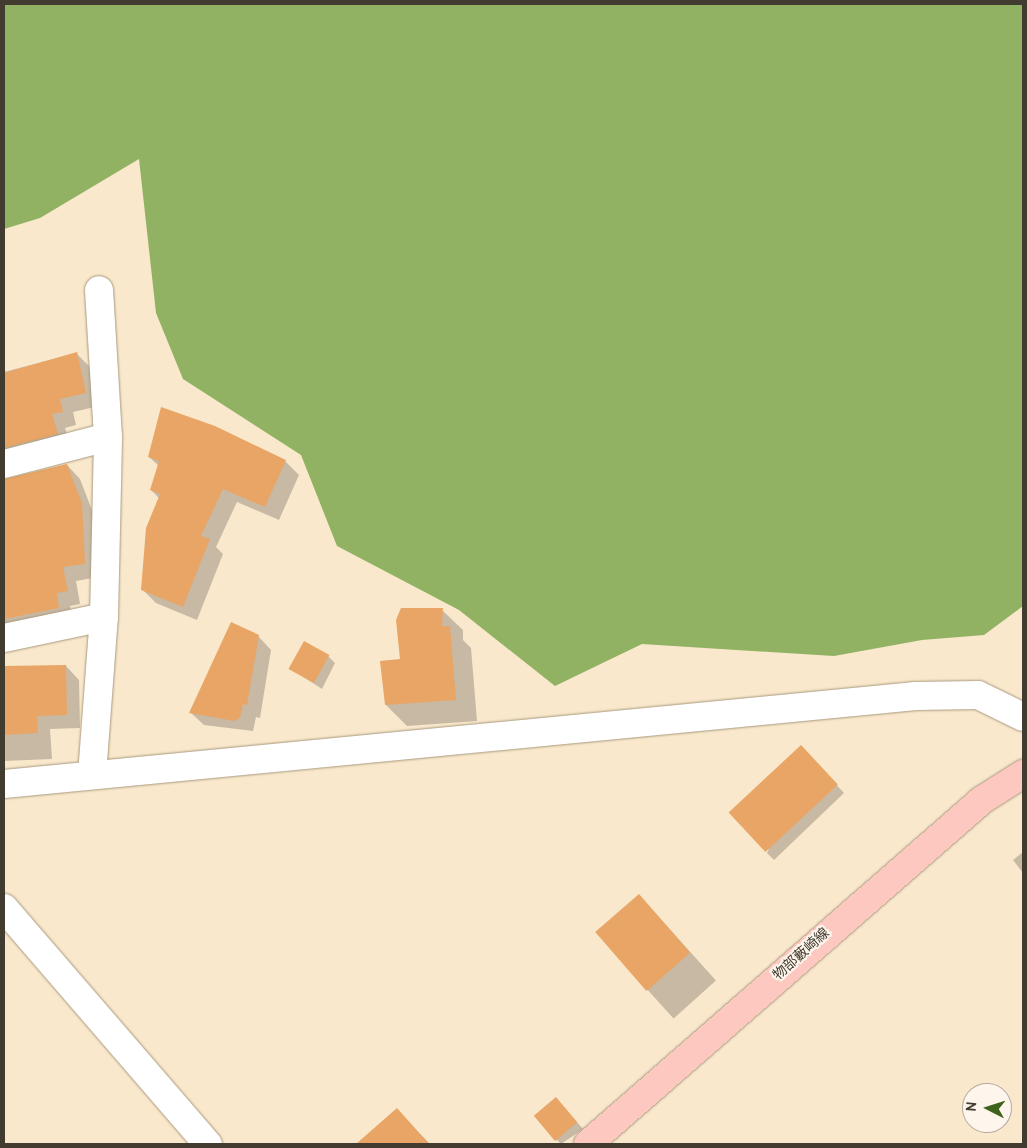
<!DOCTYPE html>
<html>
<head>
<meta charset="utf-8">
<style>
  body { margin:0 }
  #map { position:relative; width:1027px; height:1148px; overflow:hidden; background:#f9e8cc; font-family:Overpass,"Noto Sans JP",sans-serif }
  div>[style] { position:absolute }
  .forest>* { inset:0; background:#90b262 }
  .shadow>* { inset:0; background:#0003; transform-origin:0 0 }
  .building>* { inset:0; background:#e8a565; transform-origin:0 0 }
  .roads { filter:drop-shadow(0 0 1px #a9997f) drop-shadow(0 0 1px #a9997f) }
  .minor>* { height:28px; margin:-14px; padding:0 14px; transform-origin:14px; border-radius:14px; background:#fff }
  .major>* { height:28px; margin:-14px; padding:0 14px; transform-origin:14px; border-radius:14px; background:#fdc8c0 }
  span { translate:-50% -50%; white-space:nowrap; text-align:center; line-height:1.15; -webkit-text-stroke:4px #fef6ec; paint-order:stroke }
  .street-label { font-size:14px; color:#423b30 }
  .frame { position:absolute; inset:0; border:5px solid #423b30; pointer-events:none }
  .north { position:absolute; left:962px; top:1083px; width:50px; height:50px; box-sizing:border-box; background:#fef6ec; border:1px solid #b3aba1; border-radius:50%; rotate:275deg; font-size:14px; font-weight:700; line-height:20px; text-align:center; color:#423b30 }
  .north::after { content:''; display:block; margin:auto; width:18px; height:22px; background:#3c621b; clip-path:polygon(50% 0,100% 100%,50% 72%,0 100%) }
</style>
</head>
<body>
<div id="map">
  <div class="forest">
    <div style="clip-path:polygon(4px 4px,1023px 4px,1023px 606px,984px 635px,922px 640px,834px 656px,642px 644px,555px 686px,459px 610px,337px 546px,301px 455px,183px 379px,156px 313px,139px 159px,40px 218px,4px 229px)"></div>
  </div>
  <div class="shadow">
    <div style="clip-path:polygon(76px 353px,90px 367px,99px 406px,73px 412px,76px 425px,65px 428px,71px 447px,4px 472px,4px 372px)"></div>
    <div style="clip-path:polygon(149px 457px,285px 461px,299px 475px,279px 520px,237px 502px,216px 547px,223px 554px,197px 620px,156px 603px,142px 589px,159px 498px,151px 490px,159px 466px)"></div>
    <div style="clip-path:polygon(67px 465px,80px 479px,95px 518px,98px 577px,76px 581px,80px 604px,70px 606px,72px 621px,4px 628px,4px 479px)"></div>
    <div style="clip-path:polygon(442px 610px,463px 630px,463px 640px,471px 648px,477px 721px,407px 726px,386px 705px,401px 660px)"></div>
    <div style="clip-path:polygon(258px 636px,271px 650px,260px 718px,256px 717px,253px 731px,204px 725px,190px 712px)"></div>
    <div style="clip-path:polygon(328px 656px,335px 663px,322px 689px,291px 669px)"></div>
    <div style="clip-path:polygon(66px 666px,79px 680px,80px 728px,50px 729px,52px 759px,4px 761px,4px 667px)"></div>
    <div style="clip-path:polygon(808px 754px,844px 793px,774px 860px,767px 853px)"></div>
    <div style="clip-path:polygon(1023px 852px,1023px 873px,1013px 860px)"></div>
    <div style="left:639px;top:895px;width:115px;height:57px;rotate:48deg"></div>
    <div style="clip-path:polygon(563px 1106px,583px 1129px,561px 1144px,556px 1139px)"></div>
    <div style="clip-path:polygon(397px 1110px,430px 1144px,358px 1144px)"></div>
  </div>
  <div class="building">
    <div style="clip-path:polygon(77px 352px,86px 393px,60px 399px,63px 412px,52px 414px,58px 434px,4px 448px,4px 373px)"></div>
    <div style="clip-path:polygon(161px 407px,215px 426px,286px 460px,265px 507px,223px 489px,201px 536px,210px 539px,183px 607px,141px 590px,146px 528px,160px 494px,150px 490px,159px 461px,148px 457px)"></div>
    <div style="clip-path:polygon(67px 464px,82px 503px,85px 564px,63px 567px,68px 591px,57px 593px,59px 608px,4px 619px,4px 479px)"></div>
    <div style="clip-path:polygon(401px 608px,443px 608px,442px 626px,450px 626px,456px 700px,385px 705px,380px 661px,400px 659px,396px 620px)"></div>
    <div style="clip-path:polygon(231px 622px,259px 635px,247px 705px,243px 704px,240px 717px,235px 721px,189px 713px)"></div>
    <div style="left:304px;top:641px;width:29px;height:32px;rotate:29deg"></div>
    <div style="clip-path:polygon(66px 665px,67px 715px,37px 716px,38px 733px,4px 735px,4px 666px)"></div>
    <div style="left:801px;top:745px;width:54px;height:99px;rotate:47deg"></div>
    <div style="left:639px;top:894px;width:78px;height:58px;rotate:49deg"></div>
    <div style="left:556px;top:1097px;width:33px;height:29px;rotate:50deg"></div>
    <div style="clip-path:polygon(397px 1108px,429px 1144px,356px 1144px)"></div>
  </div>
  <div class="roads">
    <div class="minor">
      <div style="left:4px;top:464px;width:107px;rotate:-14.6deg"></div>
      <div style="left:4px;top:638px;width:102px;rotate:-11.9deg"></div>
      <div style="left:92px;top:775px;width:158px;rotate:-85.7deg"></div>
      <div style="left:104px;top:617px;width:180px;rotate:-88.7deg"></div>
      <div style="left:108px;top:437px;width:147px;rotate:-93.5deg"></div>
      <div style="left:4px;top:784px;width:916px;rotate:-5.51deg"></div>
      <div style="left:916px;top:696px;width:62px;rotate:-0.9deg"></div>
      <div style="left:978px;top:695px;width:50px;rotate:26.1deg"></div>
      <div style="left:4px;top:908px;width:312px;rotate:49.2deg"></div>
    </div>
    <div class="major">
      <div style="left:588px;top:1144px;width:523px;rotate:-41.12deg"></div>
      <div style="left:982px;top:800px;width:49px;rotate:-32.4deg"></div>
    </div>
  </div>
  <div class="street-label">
    <span style="left:802px;top:955px;rotate:-42deg">物部藪崎線</span>
  </div>
  <div class="frame"></div>
  <div class="north">N</div>
</div>
</body>
</html>
